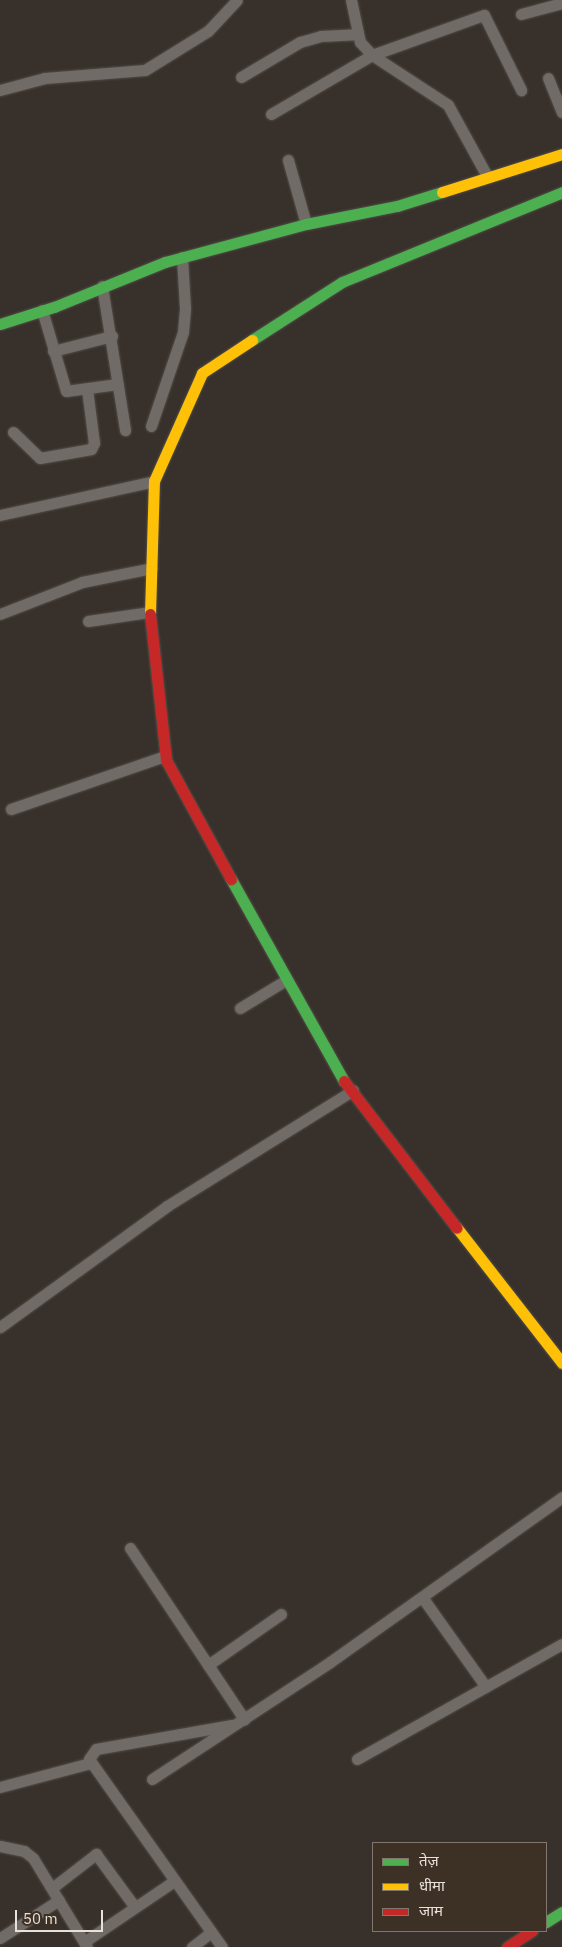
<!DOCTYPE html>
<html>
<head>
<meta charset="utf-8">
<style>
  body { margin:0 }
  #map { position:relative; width:562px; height:1947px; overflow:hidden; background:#38312b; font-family:"IBM Plex Sans","Noto Sans Devanagari",sans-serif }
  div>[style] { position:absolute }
  .roads { filter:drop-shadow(0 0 1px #534d48) drop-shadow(0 0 1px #534d48) }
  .street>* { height:11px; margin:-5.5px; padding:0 5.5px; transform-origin:5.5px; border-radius:5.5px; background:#706b66 }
  .fast>* { height:11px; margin:-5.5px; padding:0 5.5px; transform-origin:5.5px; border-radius:5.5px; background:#4caf50 }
  .slow>* { height:11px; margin:-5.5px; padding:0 5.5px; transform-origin:5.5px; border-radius:5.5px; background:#ffc107 }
  .jam>* { height:11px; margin:-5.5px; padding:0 5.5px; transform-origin:5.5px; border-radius:5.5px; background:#c62828 }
  span { translate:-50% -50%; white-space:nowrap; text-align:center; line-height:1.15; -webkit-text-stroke:5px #3d3126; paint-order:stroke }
  .legend { position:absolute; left:372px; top:1842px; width:175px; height:90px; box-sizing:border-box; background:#3d3126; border:1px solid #81776e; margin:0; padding:6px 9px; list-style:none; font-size:15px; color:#e8e0da }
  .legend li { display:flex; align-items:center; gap:10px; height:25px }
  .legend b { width:25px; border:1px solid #81776e }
  .scale { position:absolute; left:15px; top:1910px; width:88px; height:22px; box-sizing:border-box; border:2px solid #e8e0da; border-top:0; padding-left:6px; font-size:15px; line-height:18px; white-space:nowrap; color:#e8e0da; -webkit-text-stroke:4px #3d3126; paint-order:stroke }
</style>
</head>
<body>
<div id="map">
  <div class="roads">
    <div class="street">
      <div style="left:351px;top:0;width:43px;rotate:77.9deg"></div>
      <div style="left:360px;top:42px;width:18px;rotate:47deg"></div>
      <div style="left:372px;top:55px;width:91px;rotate:33.3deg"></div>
      <div style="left:448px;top:105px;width:81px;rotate:61.2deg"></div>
      <div style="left:521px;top:14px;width:42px;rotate:-15deg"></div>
      <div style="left:241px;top:77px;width:69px;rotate:-30.7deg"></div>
      <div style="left:300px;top:42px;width:22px;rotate:-16deg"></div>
      <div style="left:321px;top:36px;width:35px;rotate:-3deg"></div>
      <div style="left:548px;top:78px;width:37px;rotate:68deg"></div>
      <div style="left:0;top:90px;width:47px;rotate:-14.9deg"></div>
      <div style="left:45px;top:78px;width:100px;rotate:-4.6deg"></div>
      <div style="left:145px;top:70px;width:74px;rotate:-31.8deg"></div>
      <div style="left:208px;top:31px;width:42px;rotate:-46.9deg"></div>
      <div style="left:271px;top:114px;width:117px;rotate:-30.3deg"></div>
      <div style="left:372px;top:55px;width:119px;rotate:-19.7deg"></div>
      <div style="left:484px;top:15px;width:84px;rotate:63.7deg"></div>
      <div style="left:288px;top:160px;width:66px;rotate:74.3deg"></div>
      <div style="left:102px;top:286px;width:146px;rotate:80.9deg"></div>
      <div style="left:42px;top:310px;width:84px;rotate:73.5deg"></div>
      <div style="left:66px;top:391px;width:52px;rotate:-7.7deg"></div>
      <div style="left:53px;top:351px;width:61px;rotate:-14.3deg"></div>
      <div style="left:151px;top:426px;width:99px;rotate:-71.2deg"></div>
      <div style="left:183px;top:332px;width:24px;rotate:-85deg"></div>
      <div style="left:185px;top:308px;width:51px;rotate:-93.4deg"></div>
      <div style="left:13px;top:432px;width:37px;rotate:44deg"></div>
      <div style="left:40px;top:458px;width:52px;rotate:-10deg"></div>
      <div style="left:91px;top:449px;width:7px;rotate:-63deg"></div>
      <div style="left:94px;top:443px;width:54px;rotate:-97.4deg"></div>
      <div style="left:0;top:515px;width:158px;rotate:-12.4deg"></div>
      <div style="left:0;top:614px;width:88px;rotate:-21.3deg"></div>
      <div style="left:82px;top:582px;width:71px;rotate:-11.3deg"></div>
      <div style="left:88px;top:621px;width:63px;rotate:-8.3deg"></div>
      <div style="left:11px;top:809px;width:163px;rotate:-19deg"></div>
      <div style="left:240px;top:1008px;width:54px;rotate:-31.3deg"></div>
      <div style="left:0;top:1327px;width:206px;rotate:-35.9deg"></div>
      <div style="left:167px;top:1206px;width:219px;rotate:-31.9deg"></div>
      <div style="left:130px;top:1548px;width:206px;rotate:56.3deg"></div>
      <div style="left:422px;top:1597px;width:110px;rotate:54.6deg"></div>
      <div style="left:208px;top:1665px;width:89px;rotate:-34.9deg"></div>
      <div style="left:357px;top:1759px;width:235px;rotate:-29.3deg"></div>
      <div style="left:152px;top:1779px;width:213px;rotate:-33.3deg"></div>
      <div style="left:330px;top:1662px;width:285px;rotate:-35.4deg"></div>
      <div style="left:0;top:1787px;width:93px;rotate:-14.9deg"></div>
      <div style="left:0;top:1846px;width:25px;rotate:12deg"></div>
      <div style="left:24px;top:1851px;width:11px;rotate:38deg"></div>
      <div style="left:33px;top:1858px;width:104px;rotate:58.8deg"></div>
      <div style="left:52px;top:1888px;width:56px;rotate:-37.7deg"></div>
      <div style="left:96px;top:1854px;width:66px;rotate:53.7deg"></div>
      <div style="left:0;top:1938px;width:70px;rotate:-32.8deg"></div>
      <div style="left:84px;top:1942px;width:109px;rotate:-34.1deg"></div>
      <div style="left:192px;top:1947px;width:24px;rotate:-38deg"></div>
      <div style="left:222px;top:1947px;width:230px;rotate:-125.3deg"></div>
      <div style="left:89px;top:1759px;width:12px;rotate:-55deg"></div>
      <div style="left:96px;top:1749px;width:138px;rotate:-10deg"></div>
    </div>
    <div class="fast">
      <div style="left:0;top:324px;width:57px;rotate:-17.5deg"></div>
      <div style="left:54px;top:307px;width:120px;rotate:-22.1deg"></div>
      <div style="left:165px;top:262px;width:146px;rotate:-15.1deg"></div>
      <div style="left:306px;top:224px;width:93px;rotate:-11.2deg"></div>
      <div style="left:397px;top:206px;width:47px;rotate:-17.3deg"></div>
      <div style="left:252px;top:340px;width:107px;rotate:-32.8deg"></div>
      <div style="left:342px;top:282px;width:238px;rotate:-22.2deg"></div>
      <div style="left:231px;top:879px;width:231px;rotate:60.8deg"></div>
      <div style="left:546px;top:1922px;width:19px;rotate:-32deg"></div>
    </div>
    <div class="slow">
      <div style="left:442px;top:192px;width:126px;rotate:-17.6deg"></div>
      <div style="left:150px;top:614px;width:133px;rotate:-88.3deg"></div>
      <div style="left:154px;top:481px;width:118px;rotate:-66deg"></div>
      <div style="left:202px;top:373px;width:60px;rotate:-33.4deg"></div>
      <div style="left:457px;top:1228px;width:171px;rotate:52.1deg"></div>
    </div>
    <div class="jam">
      <div style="left:150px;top:614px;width:147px;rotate:83.7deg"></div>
      <div style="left:166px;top:760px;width:136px;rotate:61.4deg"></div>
      <div style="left:344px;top:1081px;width:185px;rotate:52.5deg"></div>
      <div style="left:507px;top:1947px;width:30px;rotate:-33deg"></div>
    </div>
  </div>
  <ul class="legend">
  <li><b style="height:6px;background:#4caf50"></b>तेज़</li>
  <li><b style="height:6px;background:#ffc107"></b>धीमा</li>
  <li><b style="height:6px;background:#c62828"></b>जाम</li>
  </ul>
  <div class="scale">50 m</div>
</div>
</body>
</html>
